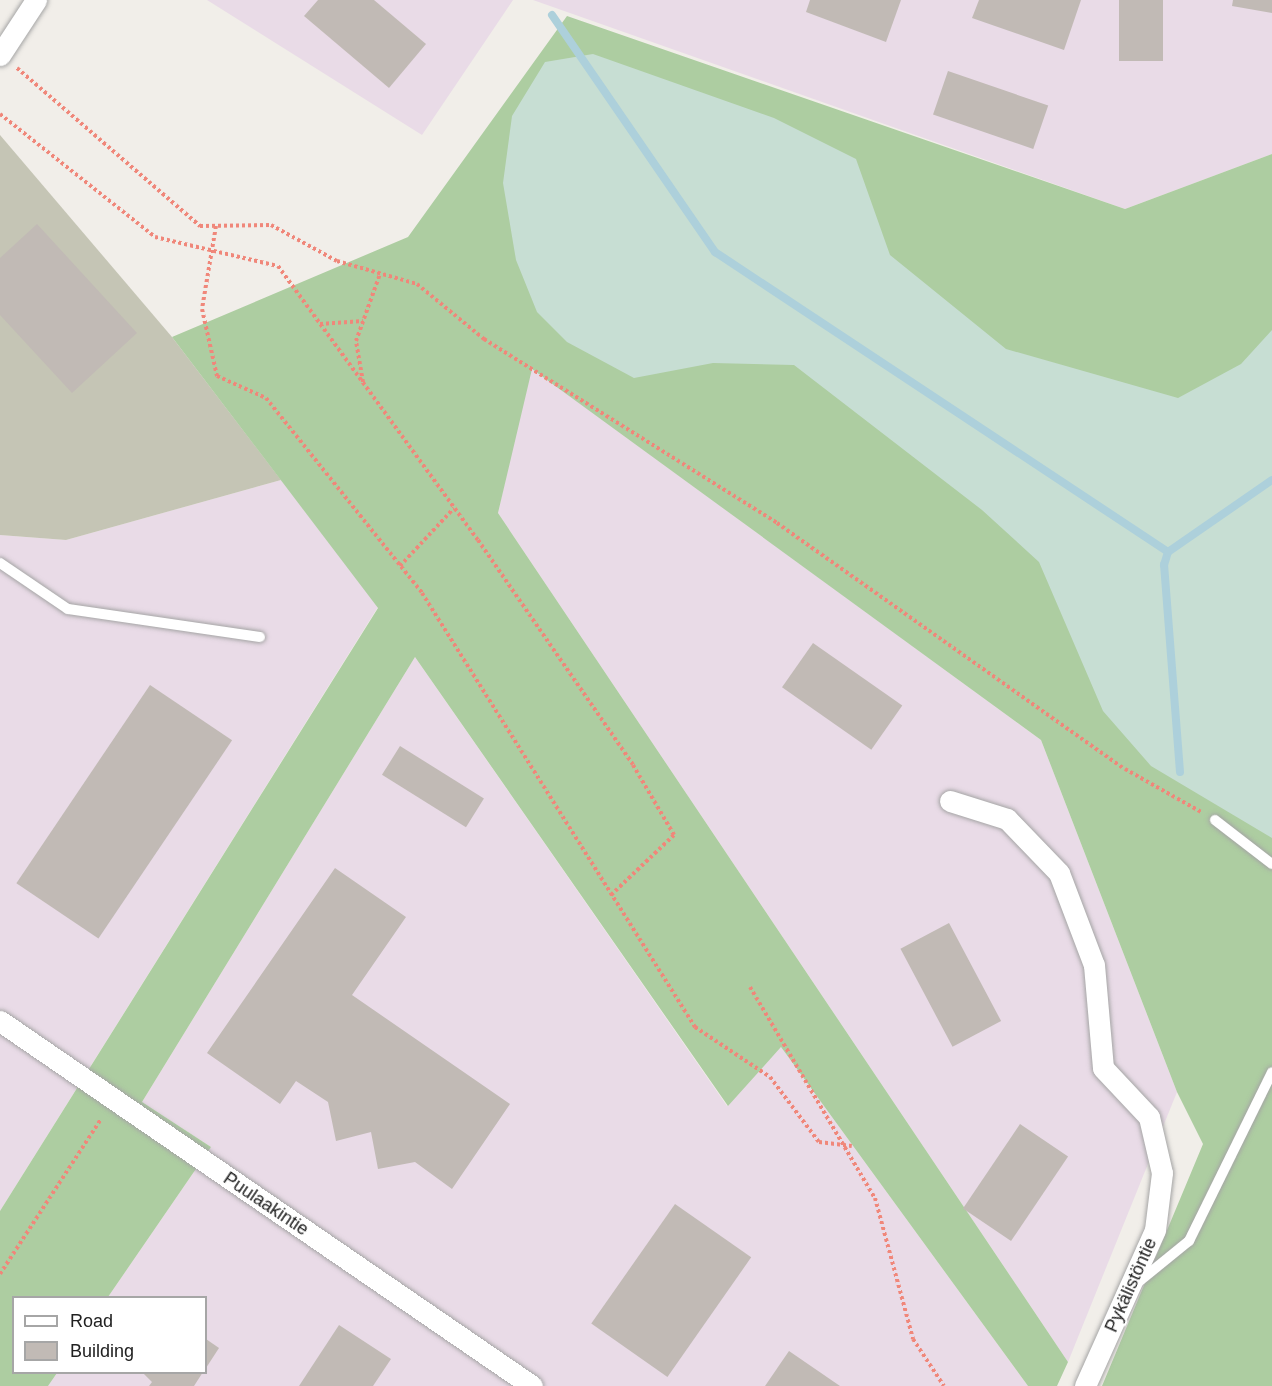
<!DOCTYPE html>
<html>
<head>
<meta charset="utf-8">
<style>
  body { margin:0 }
  #map { position:relative; width:1272px; height:1386px; overflow:hidden; background:#f1eee9; font-family:Arial,sans-serif }
  div>[style] { position:absolute }
  .industrial>* { inset:0; background:#e9dbe7 }
  .construction>* { inset:0; background:#c5c5b5 }
  .forest>* { inset:0; background:#adcda1 }
  .wetland>* { inset:0; background:#c7ded3 }
  .stream>* { height:8px; margin:-4px; padding:0 4px; transform-origin:4px; border-radius:4px; background:#add0db }
  .building>* { inset:0; background:#c1bab5; transform-origin:0 0 }
  .path>* { height:4px; margin-top:-2px; transform-origin:0; background:repeating-linear-gradient(90deg,#f0877a 0 3px,transparent 0 6px) }
  .roads { filter:drop-shadow(0 0 2px #a5a5a5) drop-shadow(0 0 2px #a5a5a5) }
  .service>* { height:10px; margin:-5px; padding:0 5px; transform-origin:5px; border-radius:5px; background:#fff }
  .minor>* { height:21px; margin:-10.5px; padding:0 10.5px; transform-origin:10.5px; border-radius:10.5px; background:#fff }
  span { translate:-50% -50%; white-space:nowrap; text-align:center; line-height:1.15; -webkit-text-stroke:4.5px #fff; paint-order:stroke }
  .street-label { font-size:18px; color:#212121 }
  .legend { position:absolute; left:12px; top:1296px; width:195px; height:78px; box-sizing:border-box; background:#fff; border:2px solid #a6a6a6; margin:0; padding:8px 10px; list-style:none; font-size:18px; color:#212121 }
  .legend li { display:flex; align-items:center; gap:12px; height:30px }
  .legend b { width:30px; border:2px solid #a6a6a6 }
</style>
</head>
<body>
<div id="map">
  <div class="industrial">
    <div style="clip-path:polygon(207px 0,513px 0,422px 135px)"></div>
    <div style="clip-path:polygon(533px 0,1272px 0,1272px 154px,1125px 209px)"></div>
    <div style="clip-path:polygon(530px 367px,1041px 740px,1177px 1092px,1068px 1362px,498px 513px)"></div>
    <div style="clip-path:polygon(281px 480px,378px 607px,0 1211px,0 535px,66px 540px)"></div>
    <div style="clip-path:polygon(415px 657px,727px 1106px,781px 1047px,1028px 1386px,48px 1386px,57px 1373px,206px 1372px,206px 1298px,108px 1297px,211px 1147px,142px 1102px)"></div>
  </div>
  <div class="construction">
    <div style="clip-path:polygon(0 135px,172px 337px,281px 480px,66px 540px,0 535px)"></div>
  </div>
  <div class="forest">
    <div style="clip-path:polygon(567px 16px,1125px 209px,1272px 154px,1272px 1386px,1102px 1386px,1203px 1144px,1177px 1092px,1041px 740px,532px 369px,498px 513px,1068px 1362px,1057px 1386px,1028px 1386px,781px 1047px,728px 1106px,415px 657px,142px 1102px,211px 1147px,108px 1297px,14px 1298px,14px 1372px,57px 1373px,48px 1386px,0 1386px,0 1211px,378px 608px,172px 337px,408px 237px)"></div>
  </div>
  <div class="wetland">
    <div style="clip-path:polygon(593px 54px,774px 118px,856px 159px,890px 255px,1006px 349px,1178px 398px,1241px 364px,1272px 330px,1272px 838px,1151px 766px,1103px 711px,1039px 562px,982px 510px,794px 365px,713px 363px,634px 378px,567px 342px,537px 312px,516px 260px,503px 183px,512px 116px,545px 62px)"></div>
  </div>
  <div class="stream">
    <div style="left:552px;top:15px;width:288px;rotate:55.5deg"></div>
    <div style="left:715px;top:252px;width:543px;rotate:33.51deg"></div>
    <div style="left:1180px;top:772px;width:208px;rotate:-94.4deg"></div>
    <div style="left:1164px;top:565px;width:14px;rotate:-73deg"></div>
    <div style="left:1168px;top:552px;width:126px;rotate:-34.7deg"></div>
  </div>
  <div class="building">
    <div style="clip-path:polygon(318px 0,374px 0,426px 44px,389px 88px,304px 16px)"></div>
    <div style="clip-path:polygon(810px 0,901px 0,886px 42px,806px 12px)"></div>
    <div style="clip-path:polygon(979px 0,1081px 0,1064px 50px,972px 18px)"></div>
    <div style="left:1119px;top:0;width:44px;height:61px"></div>
    <div style="clip-path:polygon(1233px 0,1272px 0,1272px 13px,1232px 6px)"></div>
    <div style="left:948px;top:71px;width:106px;height:46px;rotate:19deg"></div>
    <div style="clip-path:polygon(37px 224px,137px 333px,72px 393px,0 315px,0 258px)"></div>
    <div style="left:813px;top:643px;width:109px;height:54px;rotate:35deg"></div>
    <div style="left:150px;top:685px;width:99px;height:239px;rotate:34deg"></div>
    <div style="left:400px;top:746px;width:99px;height:34px;rotate:32deg"></div>
    <div style="clip-path:polygon(335px 868px,406px 917px,352px 995px,510px 1104px,452px 1189px,415px 1162px,378px 1169px,371px 1132px,336px 1141px,328px 1102px,296px 1081px,280px 1104px,207px 1053px)"></div>
    <div style="left:949px;top:923px;width:111px;height:55px;rotate:62deg"></div>
    <div style="left:1020px;top:1124px;width:58px;height:102px;rotate:34deg"></div>
    <div style="left:675px;top:1204px;width:93px;height:146px;rotate:35deg"></div>
    <div style="clip-path:polygon(339px 1325px,391px 1359px,373px 1386px,299px 1386px)"></div>
    <div style="clip-path:polygon(206px 1339px,219px 1348px,206px 1368px)"></div>
    <div style="clip-path:polygon(789px 1351px,840px 1386px,765px 1386px)"></div>
    <div style="clip-path:polygon(142px 1372px,203px 1372px,194px 1386px,149px 1386px,152px 1382px)"></div>
  </div>
  <div class="path">
    <div style="left:17px;top:68px;width:242px;rotate:40.8deg"></div>
    <div style="left:200px;top:226px;width:71px;rotate:-0.8deg"></div>
    <div style="left:271px;top:225px;width:75px;rotate:28.6deg"></div>
    <div style="left:337px;top:261px;width:83px;rotate:16deg"></div>
    <div style="left:417px;top:284px;width:87px;rotate:39.4deg"></div>
    <div style="left:484px;top:339px;width:346px;rotate:32.1deg"></div>
    <div style="left:777px;top:523px;width:426px;rotate:35.3deg"></div>
    <div style="left:1125px;top:769px;width:87px;rotate:29.5deg"></div>
    <div style="left:0;top:114px;width:198px;rotate:38.4deg"></div>
    <div style="left:155px;top:237px;width:126px;rotate:13.3deg"></div>
    <div style="left:278px;top:266px;width:339px;rotate:53.9deg"></div>
    <div style="left:478px;top:540px;width:273px;rotate:55.4deg"></div>
    <div style="left:633px;top:765px;width:81px;rotate:59.6deg"></div>
    <div style="left:674px;top:835px;width:87px;rotate:136.4deg"></div>
    <div style="left:216px;top:226px;width:84px;rotate:99.6deg"></div>
    <div style="left:202px;top:309px;width:69px;rotate:77.4deg"></div>
    <div style="left:217px;top:376px;width:54px;rotate:24.2deg"></div>
    <div style="left:266px;top:398px;width:250px;rotate:51.3deg"></div>
    <div style="left:422px;top:593px;width:513px;rotate:57.83deg"></div>
    <div style="left:695px;top:1027px;width:90px;rotate:33.7deg"></div>
    <div style="left:770px;top:1077px;width:81px;rotate:53deg"></div>
    <div style="left:819px;top:1142px;width:33px;rotate:7deg"></div>
    <div style="left:320px;top:324px;width:43px;rotate:-4deg"></div>
    <div style="left:363px;top:382px;width:42px;rotate:-99.7deg"></div>
    <div style="left:356px;top:341px;width:71px;rotate:-70.3deg"></div>
    <div style="left:400px;top:566px;width:79px;rotate:-47deg"></div>
    <div style="left:750px;top:987px;width:245px;rotate:59.4deg"></div>
    <div style="left:875px;top:1198px;width:146px;rotate:74.9deg"></div>
    <div style="left:913px;top:1339px;width:56px;rotate:56.6deg"></div>
    <div style="left:0;top:1274px;width:185px;rotate:-56.9deg"></div>
  </div>
  <div class="roads">
    <div class="service">
      <div style="left:0;top:563px;width:82px;rotate:34.1deg"></div>
      <div style="left:68px;top:609px;width:194px;rotate:8.3deg"></div>
      <div style="left:1215px;top:820px;width:72px;rotate:37.7deg"></div>
      <div style="left:1136px;top:1284px;width:68px;rotate:-39.1deg"></div>
      <div style="left:1189px;top:1241px;width:188px;rotate:-63.8deg"></div>
    </div>
    <div class="minor">
      <div style="left:0;top:55px;width:66px;rotate:-56.8deg"></div>
      <div style="left:950px;top:801px;width:60px;rotate:17.5deg"></div>
      <div style="left:1007px;top:819px;width:75px;rotate:46.1deg"></div>
      <div style="left:1059px;top:873px;width:98px;rotate:69.2deg"></div>
      <div style="left:1094px;top:965px;width:103px;rotate:85deg"></div>
      <div style="left:1103px;top:1068px;width:67px;rotate:46.8deg"></div>
      <div style="left:1149px;top:1117px;width:57px;rotate:76.9deg"></div>
      <div style="left:1162px;top:1173px;width:57px;rotate:97deg"></div>
      <div style="left:1155px;top:1230px;width:171px;rotate:114.2deg"></div>
      <div style="left:0;top:1021px;width:645px;rotate:34.45deg"></div>
    </div>
  </div>
  <div class="street-label">
    <span style="left:266px;top:1204px;rotate:34deg">Puulaakintie</span>
    <span style="left:1131px;top:1285px;rotate:-66deg">Pykälistöntie</span>
  </div>
  <ul class="legend">
  <li><b style="height:8px;background:#fff"></b>Road</li>
  <li><b style="height:16px;background:#c1bab5"></b>Building</li>
  </ul>
</div>
</body>
</html>
